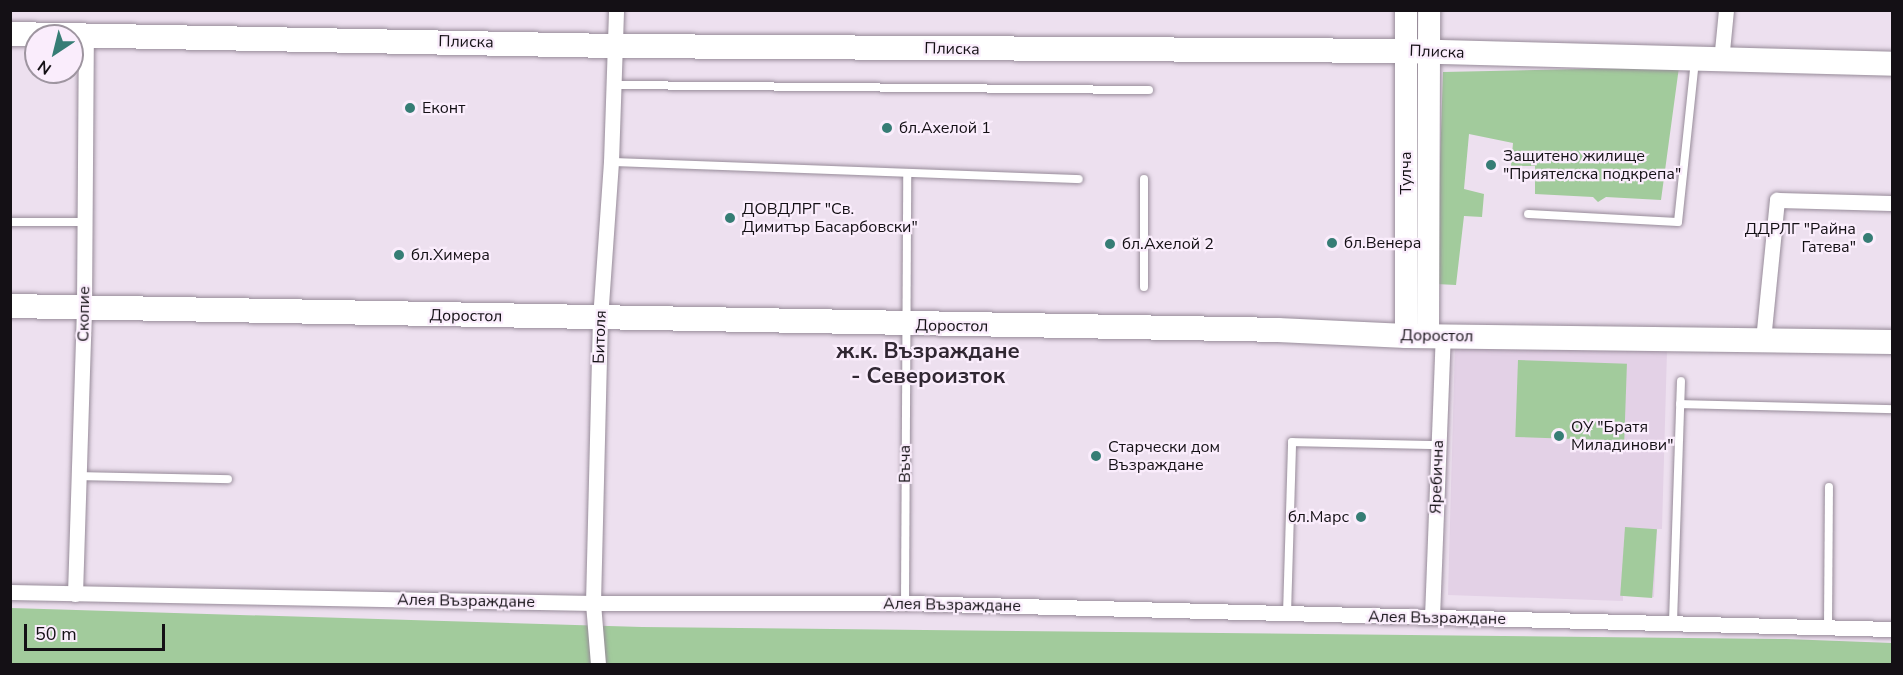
<!DOCTYPE html>
<html>
<head>
<meta charset="utf-8">
<style>
  body { margin:0 }
  #map { position:relative; width:1903px; height:675px; overflow:hidden; background:#ede0ef; font-family:"Nunito Sans",sans-serif }
  div>[style] { position:absolute }
  .built>* { inset:0; background:#e3d1e6 }
  .green>* { inset:0; background:#a2cb9c; transform-origin:0 0 }
  .roads { filter:drop-shadow(0 0 2px #978b99) drop-shadow(0 0 2px #978b99) }
  .lane>* { height:8px; margin:-4px; padding:0 4px; transform-origin:4px; border-radius:4px; background:#fff }
  .street>* { height:15px; margin:-7.5px; padding:0 7.5px; transform-origin:7.5px; border-radius:7.5px; background:#fff }
  .secondary>* { height:22px; margin:-11px; padding:0 11px; transform-origin:11px; border-radius:11px; background:#fff }
  .primary>* { height:24px; margin:-12px; padding:0 12px; transform-origin:12px; border-radius:12px; background:#fff }
  .dots>* { width:16px; height:16px; translate:-50% -50%; box-sizing:border-box; border:3px solid #faedfc; border-radius:50% }
  span { translate:-50% -50%; white-space:nowrap; text-align:center; line-height:1.15; -webkit-text-stroke:4.5px #faedfc; paint-order:stroke }
  .street-label { font-size:16px; color:#141015 }
  .poi-label { font-size:16px; color:#141015 }
  .left { translate:0 -50%; text-align:left }
  .right { translate:-100% -50%; text-align:right }
  .district-label { font-size:22px; color:#302732; font-weight:700 }
  .frame { position:absolute; inset:0; border:12px solid #141015; pointer-events:none }
  .north { position:absolute; left:24px; top:24px; width:60px; height:60px; box-sizing:border-box; background:#faedfc; border:2px solid #9e95a0; border-radius:50%; rotate:215deg; font-size:16px; font-weight:700; line-height:24px; text-align:center; color:#141015 }
  .north::after { content:''; display:block; margin:auto; width:21px; height:27px; background:#367d75; clip-path:polygon(50% 0,100% 100%,50% 72%,0 100%) }
  .scale { position:absolute; left:24px; top:624px; width:141px; height:27px; box-sizing:border-box; border:3px solid #141015; border-top:0; padding-left:8px; font-size:18px; line-height:21px; white-space:nowrap; color:#141015; -webkit-text-stroke:4px #faedfc; paint-order:stroke }
</style>
</head>
<body>
<div id="map">
  <div class="built">
    <div style="clip-path:polygon(1455px 344px,1667px 351px,1662px 529px,1657px 529px,1654px 597px,1623px 596px,1623px 601px,1448px 595px)"></div>
  </div>
  <div class="green">
    <div style="clip-path:polygon(1679px 67px,1661px 200px,1606px 197px,1598px 202px,1593px 197px,1535px 194px,1535px 166px,1511px 166px,1513px 143px,1469px 134px,1464px 189px,1484px 194px,1482px 217px,1464px 216px,1456px 285px,1436px 284px,1443px 72px)"></div>
    <div style="left:1518px;top:360px;width:109px;height:77px;rotate:2deg"></div>
    <div style="left:1625px;top:527px;width:32px;height:69px;rotate:4deg"></div>
    <div style="clip-path:polygon(11px 608px,642px 627px,1786px 639px,1892px 643px,1892px 664px,11px 664px)"></div>
  </div>
  <div class="roads">
    <div class="lane">
      <div style="left:614px;top:85px;width:535px;rotate:0.54deg"></div>
      <div style="left:611px;top:162px;width:468px;rotate:2.1deg"></div>
      <div style="left:1144px;top:179px;width:108px;rotate:90deg"></div>
      <div style="left:1528px;top:214px;width:150px;rotate:3.1deg"></div>
      <div style="left:1678px;top:222px;width:162px;rotate:-84deg"></div>
      <div style="left:10px;top:222px;width:75px"></div>
      <div style="left:1680px;top:404px;width:212px;rotate:1.4deg"></div>
      <div style="left:79px;top:476px;width:149px;rotate:1.2deg"></div>
      <div style="left:905px;top:603px;width:430px;rotate:-89.7deg"></div>
      <div style="left:1287px;top:614px;width:172px;rotate:-88.3deg"></div>
      <div style="left:1292px;top:442px;width:146px;rotate:1.2deg"></div>
      <div style="left:1673px;top:622px;width:241px;rotate:-88.1deg"></div>
      <div style="left:1828px;top:627px;width:140px;rotate:-89.6deg"></div>
    </div>
    <div class="street">
      <div style="left:1721px;top:61px;width:51px;rotate:-84.4deg"></div>
      <div style="left:1763px;top:340px;width:141px;rotate:-84.3deg"></div>
      <div style="left:1777px;top:200px;width:115px;rotate:1.5deg"></div>
      <div style="left:10px;top:592px;width:583px;rotate:1.08deg"></div>
      <div style="left:593px;top:603px;width:312px"></div>
      <div style="left:905px;top:603px;width:987px;rotate:1.51deg"></div>
      <div style="left:75px;top:594px;width:287px;rotate:-88.2deg"></div>
      <div style="left:84px;top:307px;width:274px;rotate:-89.6deg"></div>
      <div style="left:1432px;top:617px;width:280px;rotate:-87.8deg"></div>
      <div style="left:598px;top:664px;width:61px;rotate:-94.7deg"></div>
      <div style="left:593px;top:603px;width:284px;rotate:-88.6deg"></div>
      <div style="left:600px;top:319px;width:157px;rotate:-86deg"></div>
      <div style="left:611px;top:162px;width:152px;rotate:-88.1deg"></div>
    </div>
    <div class="secondary">
      <div style="left:1406px;top:10px;width:326px;rotate:90deg"></div>
      <div style="left:1428px;top:336px;width:326px;rotate:-89.8deg"></div>
    </div>
    <div class="primary">
      <div style="left:10px;top:34px;width:605px;rotate:1.14deg"></div>
      <div style="left:615px;top:46px;width:790px;rotate:0.36deg"></div>
      <div style="left:1405px;top:51px;width:487px;rotate:1.5deg"></div>
      <div style="left:10px;top:306px;width:1268px;rotate:1.08deg"></div>
      <div style="left:1278px;top:330px;width:128px;rotate:2.7deg"></div>
      <div style="left:1406px;top:336px;width:486px;rotate:0.7deg"></div>
    </div>
  </div>
  <div class="dots">
    <div style="left:410px;top:108px;background:#367d75"></div>
    <div style="left:887px;top:128px;background:#367d75"></div>
    <div style="left:1491px;top:165px;background:#367d75"></div>
    <div style="left:730px;top:218px;background:#367d75"></div>
    <div style="left:1868px;top:238px;background:#367d75"></div>
    <div style="left:1332px;top:243px;background:#367d75"></div>
    <div style="left:1110px;top:244px;background:#367d75"></div>
    <div style="left:399px;top:255px;background:#367d75"></div>
    <div style="left:1559px;top:436px;background:#367d75"></div>
    <div style="left:1096px;top:456px;background:#367d75"></div>
    <div style="left:1361px;top:517px;background:#367d75"></div>
  </div>
  <div class="street-label">
    <span style="left:466px;top:42px;rotate:1deg">Плиска</span>
    <span style="left:952px;top:49px;rotate:1deg">Плиска</span>
    <span style="left:1437px;top:52px;rotate:2deg">Плиска</span>
    <span style="left:1406px;top:173px;rotate:-90deg">Тулча</span>
    <span style="left:84px;top:314px;rotate:-89deg">Скопие</span>
    <span style="left:466px;top:316px;rotate:1deg">Доростол</span>
    <span style="left:952px;top:326px;rotate:1deg">Доростол</span>
    <span style="left:1437px;top:336px;rotate:1deg">Доростол</span>
    <span style="left:600px;top:337px;rotate:-88deg">Битоля</span>
    <span style="left:905px;top:464px;rotate:-90deg">Въча</span>
    <span style="left:1437px;top:477px;rotate:-88deg">Яребична</span>
    <span style="left:466px;top:601px;rotate:1deg">Алея Възраждане</span>
    <span style="left:952px;top:605px;rotate:1deg">Алея Възраждане</span>
    <span style="left:1437px;top:618px;rotate:1deg">Алея Възраждане</span>
  </div>
  <div class="poi-label">
    <span class="left" style="left:422px;top:108px">Еконт</span>
    <span class="left" style="left:899px;top:128px">бл.Ахелой 1</span>
    <span class="left" style="left:1503px;top:165px">Защитено жилище<br>"Приятелска подкрепа"</span>
    <span class="left" style="left:742px;top:218px">ДОВДЛРГ "Св.<br>Димитър Басарбовски"</span>
    <span class="right" style="left:1856px;top:238px">ДДРЛГ "Райна<br>Гатева"</span>
    <span class="left" style="left:1344px;top:243px">бл.Венера</span>
    <span class="left" style="left:1122px;top:244px">бл.Ахелой 2</span>
    <span class="left" style="left:411px;top:255px">бл.Химера</span>
    <span class="left" style="left:1571px;top:436px">ОУ "Братя<br>Миладинови"</span>
    <span class="left" style="left:1108px;top:456px">Старчески дом<br>Възраждане</span>
    <span class="right" style="left:1349px;top:517px">бл.Марс</span>
  </div>
  <div class="district-label">
    <span style="left:928px;top:364px">ж.к. Възраждане<br>- Североизток</span>
  </div>
  <div class="frame"></div>
  <div class="north">N</div>
  <div class="scale">50 m</div>
</div>
</body>
</html>
